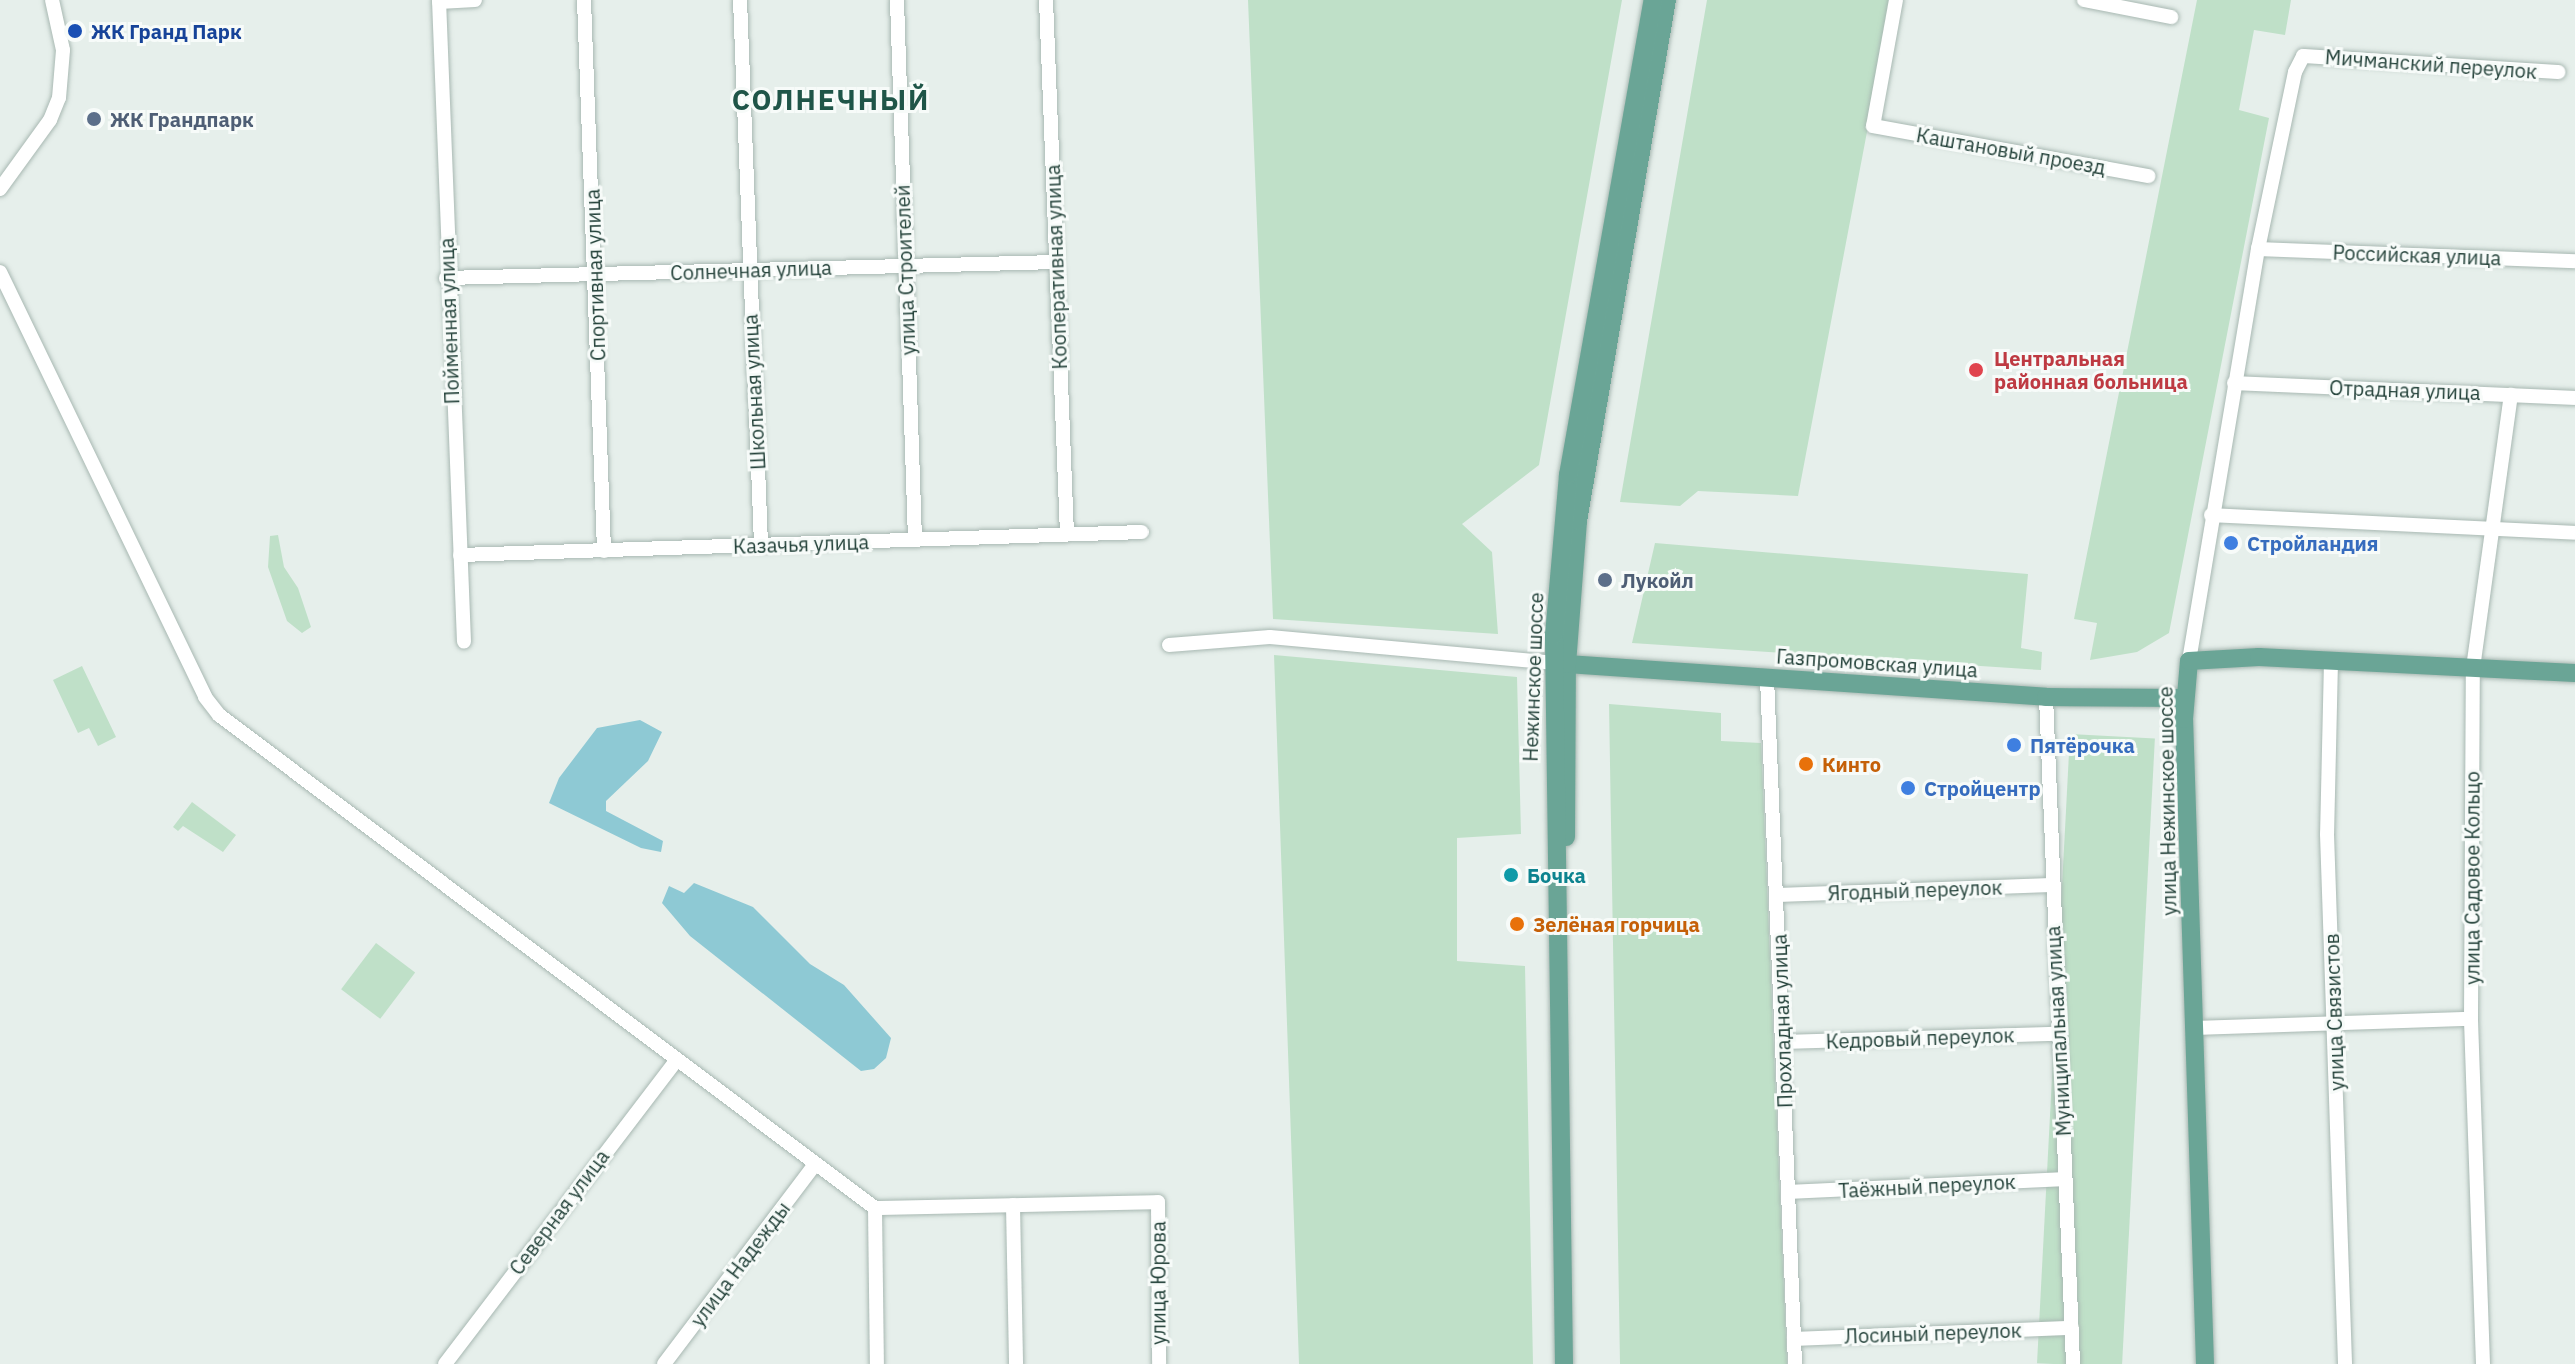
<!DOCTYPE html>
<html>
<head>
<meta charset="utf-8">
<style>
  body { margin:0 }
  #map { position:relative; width:2575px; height:1364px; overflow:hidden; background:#e6efeb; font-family:"IBM Plex Sans",sans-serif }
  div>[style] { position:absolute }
  .green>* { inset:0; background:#bfe0c8; transform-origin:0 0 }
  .water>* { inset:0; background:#8ec9d4 }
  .roads { filter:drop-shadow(0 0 2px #a8b8b2) drop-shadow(0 0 2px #a8b8b2) }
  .minor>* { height:14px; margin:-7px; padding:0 7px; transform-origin:7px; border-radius:7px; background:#fff }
  .major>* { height:18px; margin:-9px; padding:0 9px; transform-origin:9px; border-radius:9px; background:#6aa596 }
  .dots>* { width:22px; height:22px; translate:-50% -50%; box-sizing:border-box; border:4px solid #f7fbf9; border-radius:50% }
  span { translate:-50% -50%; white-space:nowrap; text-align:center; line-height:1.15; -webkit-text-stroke:6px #f7fbf9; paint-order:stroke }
  .transit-label { font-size:20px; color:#164399; font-weight:700 }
  .left { translate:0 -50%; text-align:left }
  .street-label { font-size:20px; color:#24423a }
  .service-label { font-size:20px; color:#4e5e75; font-weight:700 }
  .health-label { font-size:20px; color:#be3a42; font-weight:700 }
  .shop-label { font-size:20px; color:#366cbe; font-weight:700 }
  .food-label { font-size:20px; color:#c56008; font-weight:700 }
  .culture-label { font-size:20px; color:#0d838f; font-weight:700 }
  .district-label { font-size:28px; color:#1f5548; font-weight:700; letter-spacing:2px }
</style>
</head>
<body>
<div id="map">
  <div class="green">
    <div style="clip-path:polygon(1248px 0,1622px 0,1539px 465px,1462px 524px,1492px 552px,1498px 634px,1273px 619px)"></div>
    <div style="clip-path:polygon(1707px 0,1892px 0,1798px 496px,1698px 491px,1680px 506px,1620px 502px)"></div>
    <div style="clip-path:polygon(2197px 0,2291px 0,2285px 35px,2254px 30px,2239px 110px,2269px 118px,2169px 633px,2137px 652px,2090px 660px,2097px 623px,2074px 619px)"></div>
    <div style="clip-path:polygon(278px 535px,284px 567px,298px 588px,311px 627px,302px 633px,287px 621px,268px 567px,270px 536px)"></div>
    <div style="clip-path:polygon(1655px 543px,2028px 574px,2021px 648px,2042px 652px,2041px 670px,1632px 643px)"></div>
    <div style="clip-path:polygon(1274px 655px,1517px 677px,1521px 834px,1457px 838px,1457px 961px,1525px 966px,1533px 1364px,1299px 1364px)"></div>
    <div style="clip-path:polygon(82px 666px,116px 737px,98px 746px,89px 728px,78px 733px,53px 680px)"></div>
    <div style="clip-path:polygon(1609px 704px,1721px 713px,1721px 741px,1761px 743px,1787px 1364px,1620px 1364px)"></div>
    <div style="left:2070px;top:734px;width:85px;height:630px;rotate:3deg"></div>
    <div style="clip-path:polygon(192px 802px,236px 835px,223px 852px,183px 826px,178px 831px,173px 827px)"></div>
    <div style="left:376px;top:943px;width:49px;height:58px;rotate:37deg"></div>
  </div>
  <div class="water">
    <div style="clip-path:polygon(640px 720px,662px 732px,648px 761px,606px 801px,606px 811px,663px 841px,661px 852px,641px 848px,549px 803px,559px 778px,597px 728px)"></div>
    <div style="clip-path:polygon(694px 883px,753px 907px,810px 964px,844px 985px,891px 1038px,886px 1058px,874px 1069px,861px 1071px,690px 936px,662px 903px,669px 886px,684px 893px)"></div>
  </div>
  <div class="roads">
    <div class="minor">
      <div style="left:439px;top:0;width:642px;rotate:87.77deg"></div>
      <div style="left:584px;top:0;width:551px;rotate:87.92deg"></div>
      <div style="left:740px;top:0;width:545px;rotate:87.79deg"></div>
      <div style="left:897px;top:0;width:539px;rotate:88.09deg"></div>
      <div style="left:1046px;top:0;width:534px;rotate:87.75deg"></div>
      <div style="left:1896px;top:0;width:128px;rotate:100.3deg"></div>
      <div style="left:1873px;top:126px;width:280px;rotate:10.3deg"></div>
      <div style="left:2084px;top:0;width:89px;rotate:11.1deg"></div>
      <div style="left:439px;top:2px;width:36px;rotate:-3deg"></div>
      <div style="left:0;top:189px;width:85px;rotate:-54.1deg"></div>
      <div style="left:50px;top:120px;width:24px;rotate:-68deg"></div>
      <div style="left:59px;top:98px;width:48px;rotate:-85.2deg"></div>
      <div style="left:63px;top:50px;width:51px;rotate:-102.4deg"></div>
      <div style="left:2258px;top:249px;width:317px;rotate:2.2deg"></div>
      <div style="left:0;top:272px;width:472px;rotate:64.2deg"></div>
      <div style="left:205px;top:697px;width:23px;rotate:52deg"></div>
      <div style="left:219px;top:715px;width:821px;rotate:36.93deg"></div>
      <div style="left:875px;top:1208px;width:283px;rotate:-1.2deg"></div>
      <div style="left:1158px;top:1202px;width:162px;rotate:89.6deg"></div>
      <div style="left:446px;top:278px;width:610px;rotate:-1.5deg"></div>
      <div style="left:2234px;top:383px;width:341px;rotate:2.5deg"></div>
      <div style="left:2211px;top:515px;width:364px;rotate:2.8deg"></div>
      <div style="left:460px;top:555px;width:682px;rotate:-1.93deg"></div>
      <div style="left:1169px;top:645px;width:101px;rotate:-4.5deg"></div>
      <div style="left:1270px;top:637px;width:284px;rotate:5.2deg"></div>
      <div style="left:2189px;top:661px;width:418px;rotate:-80.5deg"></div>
      <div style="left:2258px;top:249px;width:181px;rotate:-78.2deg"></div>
      <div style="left:2295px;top:72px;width:18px;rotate:-63deg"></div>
      <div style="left:2303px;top:56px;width:256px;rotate:3.6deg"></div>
      <div style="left:2331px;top:661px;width:173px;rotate:91.3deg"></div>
      <div style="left:2327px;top:834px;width:530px;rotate:88.05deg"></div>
      <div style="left:1767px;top:678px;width:687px;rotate:87.66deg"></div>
      <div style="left:2046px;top:697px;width:668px;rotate:87.68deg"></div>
      <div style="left:1778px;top:895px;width:273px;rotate:-2.1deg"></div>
      <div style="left:2194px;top:1028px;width:277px;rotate:-1.9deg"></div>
      <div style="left:1782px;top:1042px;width:276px;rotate:-1.7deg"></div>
      <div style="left:1789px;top:1192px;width:276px;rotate:-2.7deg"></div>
      <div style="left:1013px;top:1205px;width:159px;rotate:88.9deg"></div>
      <div style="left:875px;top:1208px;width:156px;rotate:89.3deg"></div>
      <div style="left:1794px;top:1339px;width:278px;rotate:-2.3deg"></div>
      <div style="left:445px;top:1364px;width:381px;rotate:-52.7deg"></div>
      <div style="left:664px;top:1364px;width:251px;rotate:-52.9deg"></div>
      <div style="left:2483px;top:1364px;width:345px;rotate:-92deg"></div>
      <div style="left:2471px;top:1019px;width:351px;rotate:-89.7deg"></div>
      <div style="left:2473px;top:668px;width:276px;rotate:-82.1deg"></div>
    </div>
    <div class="major">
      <div style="left:1567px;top:664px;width:480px;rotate:3.9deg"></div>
      <div style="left:2046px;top:697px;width:139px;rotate:0.4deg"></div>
      <div style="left:1566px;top:837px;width:173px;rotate:-89.7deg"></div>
      <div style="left:1567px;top:664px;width:143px;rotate:-85.6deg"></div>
      <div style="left:1578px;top:521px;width:529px;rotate:-80.31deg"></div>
      <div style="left:1564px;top:1364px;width:729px;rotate:-90.79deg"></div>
      <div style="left:1554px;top:635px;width:161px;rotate:-85deg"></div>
      <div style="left:1568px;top:475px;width:483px;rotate:-79.9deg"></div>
      <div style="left:2205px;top:1364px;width:645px;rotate:-91.86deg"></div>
      <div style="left:2184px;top:719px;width:58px;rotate:-85.1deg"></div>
      <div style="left:2189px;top:661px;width:70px;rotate:-3.3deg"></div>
      <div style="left:2259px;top:657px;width:316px;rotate:2.9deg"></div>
    </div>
  </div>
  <div class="dots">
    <div style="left:75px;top:31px;background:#1a4fb4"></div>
    <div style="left:94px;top:119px;background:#5c6f8a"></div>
    <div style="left:1976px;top:370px;background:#e0444e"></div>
    <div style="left:2231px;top:543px;background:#3f7fe0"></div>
    <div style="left:1605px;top:580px;background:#5c6f8a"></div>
    <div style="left:2014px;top:745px;background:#3f7fe0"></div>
    <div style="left:1806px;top:764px;background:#e8710a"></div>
    <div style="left:1908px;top:788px;background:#3f7fe0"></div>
    <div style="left:1511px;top:875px;background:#0f9aa8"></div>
    <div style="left:1517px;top:924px;background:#e8710a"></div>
  </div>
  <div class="transit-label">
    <span class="left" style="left:91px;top:31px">ЖК Гранд Парк</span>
  </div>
  <div class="street-label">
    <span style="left:2431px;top:64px;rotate:4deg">Мичманский переулок</span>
    <span style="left:2011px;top:151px;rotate:10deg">Каштановый проезд</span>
    <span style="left:2417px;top:255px;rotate:2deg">Российская улица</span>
    <span style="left:1056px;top:267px;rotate:-92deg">Кооперативная улица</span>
    <span style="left:751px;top:270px;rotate:-2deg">Солнечная улица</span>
    <span style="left:905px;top:270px;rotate:-92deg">улица Строителей</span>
    <span style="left:595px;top:275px;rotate:-92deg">Спортивная улица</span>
    <span style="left:449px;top:321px;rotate:-92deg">Пойменная улица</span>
    <span style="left:2405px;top:390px;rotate:2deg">Отрадная улица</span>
    <span style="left:754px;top:392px;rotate:-93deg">Школьная улица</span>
    <span style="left:801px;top:544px;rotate:-2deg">Казачья улица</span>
    <span style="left:1877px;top:663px;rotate:4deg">Газпромовская улица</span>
    <span style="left:1533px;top:677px;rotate:-88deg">Нежинское шоссе</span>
    <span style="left:2167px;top:801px;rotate:-91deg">улица Нежинское шоссе</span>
    <span style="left:2472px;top:878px;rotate:-90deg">улица Садовое Кольцо</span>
    <span style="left:1915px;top:890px;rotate:-2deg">Ягодный переулок</span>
    <span style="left:2334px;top:1012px;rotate:-92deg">улица Связистов</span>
    <span style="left:1782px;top:1021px;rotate:-92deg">Прохладная улица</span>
    <span style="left:2058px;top:1031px;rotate:-93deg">Муниципальная улица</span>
    <span style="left:1920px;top:1038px;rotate:-2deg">Кедровый переулок</span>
    <span style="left:1927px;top:1186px;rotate:-3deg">Таёжный переулок</span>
    <span style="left:559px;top:1212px;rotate:-53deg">Северная улица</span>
    <span style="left:740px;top:1264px;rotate:-53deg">улица Надежды</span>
    <span style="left:1158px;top:1283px;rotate:-90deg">улица Юрова</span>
    <span style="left:1933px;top:1333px;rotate:-2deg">Лосиный переулок</span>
  </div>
  <div class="service-label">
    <span class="left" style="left:110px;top:119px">ЖК Грандпарк</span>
    <span class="left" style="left:1621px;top:580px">Лукойл</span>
  </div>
  <div class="health-label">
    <span class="left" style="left:1994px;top:370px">Центральная<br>районная больница</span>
  </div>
  <div class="shop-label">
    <span class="left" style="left:2247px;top:543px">Стройландия</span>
    <span class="left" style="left:2030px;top:745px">Пятёрочка</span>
    <span class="left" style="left:1924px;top:788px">Стройцентр</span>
  </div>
  <div class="food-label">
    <span class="left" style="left:1822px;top:764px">Кинто</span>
    <span class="left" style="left:1533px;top:924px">Зелёная горчица</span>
  </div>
  <div class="culture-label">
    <span class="left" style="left:1527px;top:875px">Бочка</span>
  </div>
  <div class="district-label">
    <span style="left:831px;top:100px">СОЛНЕЧНЫЙ</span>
  </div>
</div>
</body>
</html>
